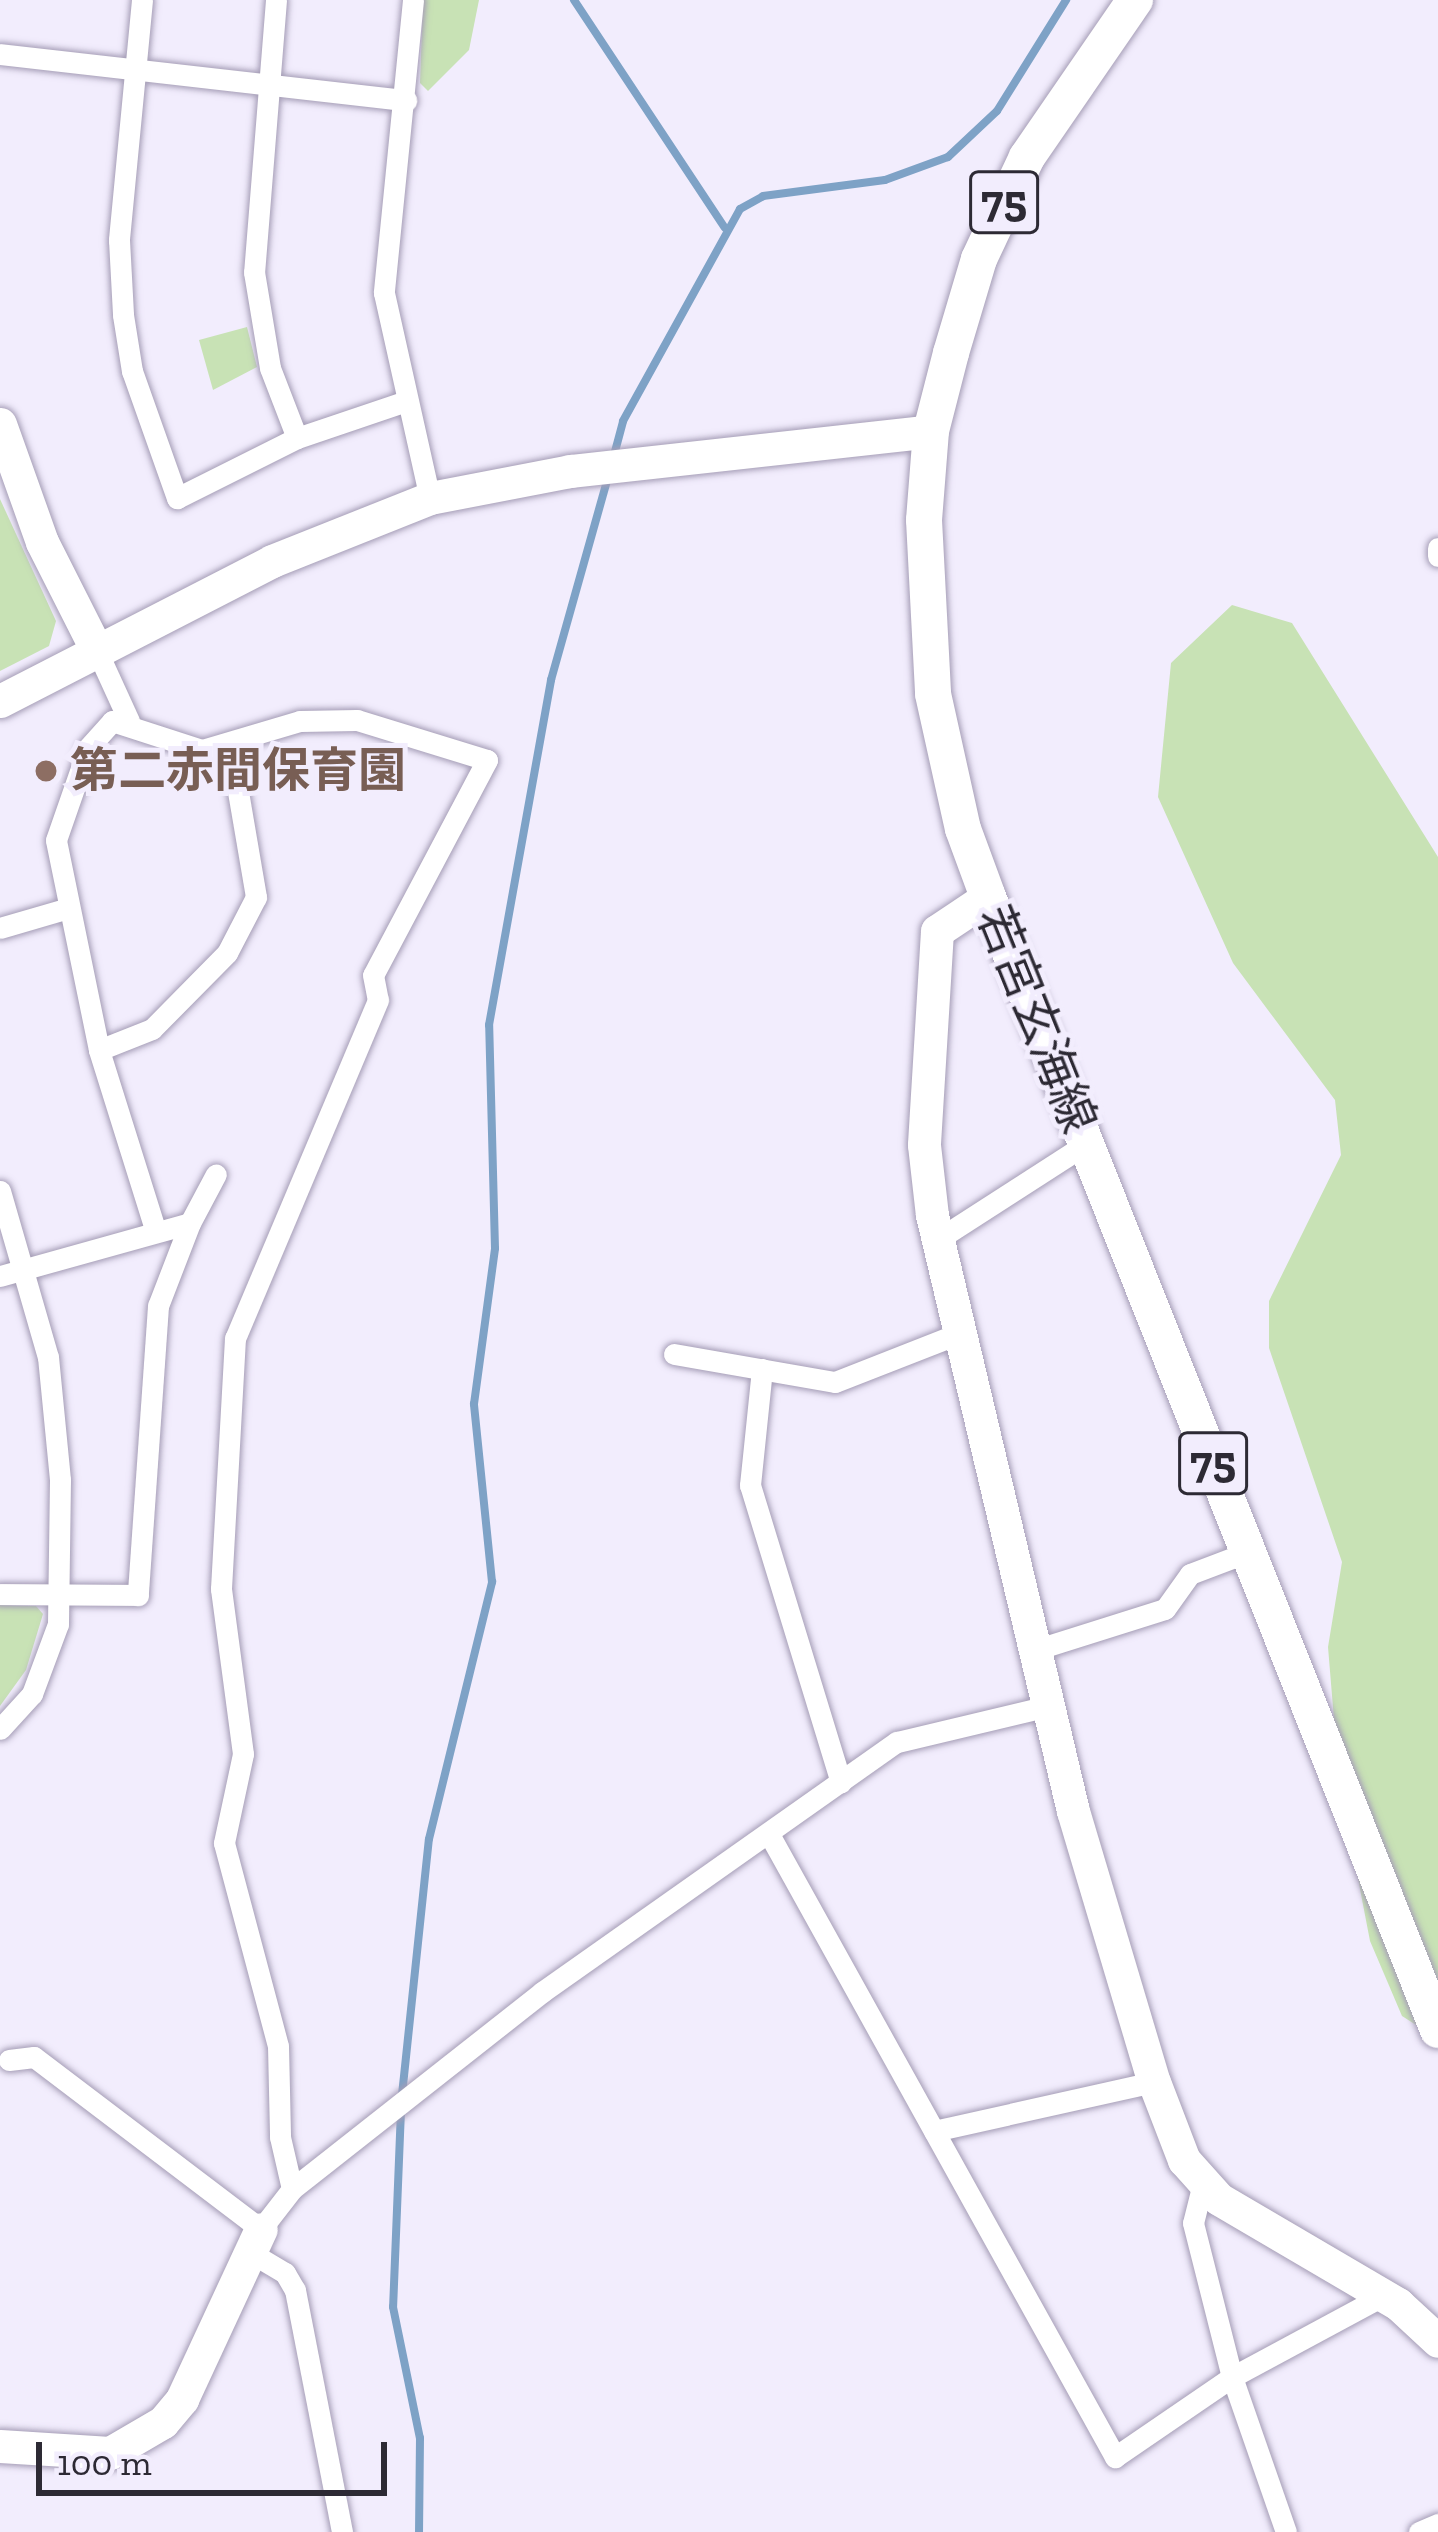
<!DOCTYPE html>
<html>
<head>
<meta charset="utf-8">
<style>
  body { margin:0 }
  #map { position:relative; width:1438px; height:2532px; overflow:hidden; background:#f2edfd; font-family:"Zilla Slab","Noto Sans JP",serif }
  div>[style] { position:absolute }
  .green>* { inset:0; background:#c8e2b5 }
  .stream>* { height:8px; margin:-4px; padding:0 4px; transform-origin:4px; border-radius:4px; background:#7ea2c6 }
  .roads { filter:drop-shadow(0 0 3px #a59db6) drop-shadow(0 0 3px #a59db6) }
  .street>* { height:21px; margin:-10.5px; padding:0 10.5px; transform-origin:10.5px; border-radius:10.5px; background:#fff }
  .secondary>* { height:33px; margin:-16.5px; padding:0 16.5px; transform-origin:16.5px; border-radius:16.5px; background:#fff }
  .primary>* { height:36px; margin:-18px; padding:0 18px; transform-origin:18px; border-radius:18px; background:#fff }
  .dots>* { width:33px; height:33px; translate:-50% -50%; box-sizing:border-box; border:6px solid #f2edfd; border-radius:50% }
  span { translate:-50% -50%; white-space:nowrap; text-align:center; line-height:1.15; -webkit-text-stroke:10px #f2edfd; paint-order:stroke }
  .shield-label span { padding:3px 9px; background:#f2edfd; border:3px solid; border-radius:9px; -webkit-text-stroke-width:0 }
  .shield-label { font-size:45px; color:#2d2a34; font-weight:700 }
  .education-label { font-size:48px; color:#785e54; font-weight:700 }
  .left { translate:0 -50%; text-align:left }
  .street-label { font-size:48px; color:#2d2a34 }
  .scale { position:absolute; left:36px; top:2442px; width:351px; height:54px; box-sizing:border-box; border:6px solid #2d2a34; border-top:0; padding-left:15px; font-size:36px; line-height:42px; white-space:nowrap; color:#2d2a34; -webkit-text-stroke:9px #f2edfd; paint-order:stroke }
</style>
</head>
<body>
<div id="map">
  <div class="green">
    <div style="clip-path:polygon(423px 0,479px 0,469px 50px,428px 91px,420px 83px)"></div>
    <div style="clip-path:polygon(247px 327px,257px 367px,213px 390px,199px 340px)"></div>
    <div style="clip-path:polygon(0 499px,56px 621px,49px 646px,0 671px)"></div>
    <div style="clip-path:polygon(1232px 605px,1292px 623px,1438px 857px,1438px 2039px,1402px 2016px,1370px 1941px,1339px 1780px,1328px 1647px,1342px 1562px,1269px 1348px,1269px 1301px,1341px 1155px,1335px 1100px,1233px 963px,1158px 797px,1171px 663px)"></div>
    <div style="clip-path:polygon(0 1605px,36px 1606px,43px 1614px,26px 1670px,0 1706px)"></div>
  </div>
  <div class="stream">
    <div style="left:574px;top:0;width:273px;rotate:56.5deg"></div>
    <div style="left:613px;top:459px;width:39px;rotate:-75deg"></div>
    <div style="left:623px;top:421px;width:242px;rotate:-61.1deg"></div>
    <div style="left:740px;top:209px;width:26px;rotate:-29deg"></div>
    <div style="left:763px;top:196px;width:123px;rotate:-7.5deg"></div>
    <div style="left:885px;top:180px;width:67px;rotate:-20.1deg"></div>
    <div style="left:948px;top:157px;width:67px;rotate:-43.2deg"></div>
    <div style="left:997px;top:111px;width:131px;rotate:-58.1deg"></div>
    <div style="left:402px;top:2095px;width:257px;rotate:-84deg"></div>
    <div style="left:429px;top:1839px;width:265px;rotate:-76.2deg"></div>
    <div style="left:492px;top:1582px;width:179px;rotate:-95.8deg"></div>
    <div style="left:474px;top:1404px;width:157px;rotate:-82.3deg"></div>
    <div style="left:495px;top:1248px;width:223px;rotate:-91.5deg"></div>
    <div style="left:489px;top:1025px;width:351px;rotate:-79.8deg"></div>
    <div style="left:551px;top:680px;width:214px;rotate:-74.3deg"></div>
    <div style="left:401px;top:2110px;width:197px;rotate:92.3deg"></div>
    <div style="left:393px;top:2307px;width:134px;rotate:78.4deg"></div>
    <div style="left:420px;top:2438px;width:94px;rotate:90.6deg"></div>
  </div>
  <div class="roads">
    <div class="street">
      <div style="left:142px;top:0;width:241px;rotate:95.5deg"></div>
      <div style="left:119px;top:240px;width:75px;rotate:86.9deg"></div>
      <div style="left:123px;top:315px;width:57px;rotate:80.9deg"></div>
      <div style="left:132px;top:371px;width:135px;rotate:70.5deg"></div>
      <div style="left:177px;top:498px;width:134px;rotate:-26.6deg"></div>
      <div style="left:297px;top:438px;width:115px;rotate:-18.7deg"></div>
      <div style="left:276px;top:0;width:273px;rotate:94.6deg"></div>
      <div style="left:254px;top:272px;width:97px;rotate:80.5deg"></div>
      <div style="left:270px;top:368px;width:75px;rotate:68.9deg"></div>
      <div style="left:413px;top:0;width:294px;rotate:95.7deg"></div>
      <div style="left:384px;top:293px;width:210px;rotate:77.4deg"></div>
      <div style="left:0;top:54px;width:409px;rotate:6.5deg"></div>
      <div style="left:1438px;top:548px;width:8px;rotate:90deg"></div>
      <div style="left:97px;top:651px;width:77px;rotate:65.4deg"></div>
      <div style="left:0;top:928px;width:68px;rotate:-16.3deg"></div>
      <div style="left:99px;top:1050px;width:57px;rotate:-21.6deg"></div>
      <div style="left:152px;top:1029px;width:107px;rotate:-45.4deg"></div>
      <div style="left:227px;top:953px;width:63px;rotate:-62.6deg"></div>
      <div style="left:256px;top:897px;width:154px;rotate:-99.7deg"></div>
      <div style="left:0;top:1191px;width:173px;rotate:73.9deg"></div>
      <div style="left:48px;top:1357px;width:124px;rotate:84.4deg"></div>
      <div style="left:60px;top:1480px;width:144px;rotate:90.8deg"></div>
      <div style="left:58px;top:1624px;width:75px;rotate:110.4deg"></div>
      <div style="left:32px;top:1694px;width:47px;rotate:132.4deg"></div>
      <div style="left:190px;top:1223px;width:55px;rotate:-62deg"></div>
      <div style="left:155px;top:1229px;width:188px;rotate:-107.4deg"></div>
      <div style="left:99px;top:1050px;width:214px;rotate:-101.6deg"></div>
      <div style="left:56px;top:840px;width:97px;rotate:-70.8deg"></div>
      <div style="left:88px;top:748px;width:36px;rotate:-48deg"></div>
      <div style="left:112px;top:721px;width:95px;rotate:17.9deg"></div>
      <div style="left:202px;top:750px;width:102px;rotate:-16.5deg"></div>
      <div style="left:300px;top:721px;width:57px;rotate:-1deg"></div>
      <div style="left:357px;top:720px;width:136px;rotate:17.1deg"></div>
      <div style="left:487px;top:760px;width:243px;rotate:117.9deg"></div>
      <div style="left:373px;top:975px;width:25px;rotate:79deg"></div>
      <div style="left:378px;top:1000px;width:367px;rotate:112.9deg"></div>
      <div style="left:235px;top:1338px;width:251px;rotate:93.2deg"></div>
      <div style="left:221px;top:1589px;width:166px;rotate:82.4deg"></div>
      <div style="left:243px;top:1754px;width:91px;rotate:102.1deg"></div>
      <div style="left:224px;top:1843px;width:210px;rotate:75.1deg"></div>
      <div style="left:278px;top:2046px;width:91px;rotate:88.7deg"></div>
      <div style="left:280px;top:2137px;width:53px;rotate:77deg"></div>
      <div style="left:937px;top:1240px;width:177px;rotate:-32.8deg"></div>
      <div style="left:0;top:1276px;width:197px;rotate:-15.6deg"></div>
      <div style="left:190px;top:1223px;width:89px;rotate:111.1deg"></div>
      <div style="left:158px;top:1306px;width:290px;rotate:94deg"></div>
      <div style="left:138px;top:1595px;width:138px;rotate:-179.6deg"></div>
      <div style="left:674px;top:1354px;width:163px;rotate:9.9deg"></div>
      <div style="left:835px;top:1382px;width:134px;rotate:-21.4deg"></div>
      <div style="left:762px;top:1369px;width:117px;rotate:95.9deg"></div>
      <div style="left:750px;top:1485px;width:311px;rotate:73deg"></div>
      <div style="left:1038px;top:1649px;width:133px;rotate:-17.5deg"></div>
      <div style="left:1165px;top:1609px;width:43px;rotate:-54.5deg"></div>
      <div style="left:1190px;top:1574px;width:62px;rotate:-20.8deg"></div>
      <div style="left:769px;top:1834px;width:713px;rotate:60.95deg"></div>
      <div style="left:1115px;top:2457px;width:142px;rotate:-34.4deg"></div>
      <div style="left:1232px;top:2377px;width:173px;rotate:-28.3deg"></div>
      <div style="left:9px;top:2060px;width:25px;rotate:-7deg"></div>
      <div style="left:34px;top:2057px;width:285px;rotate:37.2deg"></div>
      <div style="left:261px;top:2229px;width:51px;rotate:-52.2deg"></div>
      <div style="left:292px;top:2189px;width:318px;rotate:-38.2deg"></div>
      <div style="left:542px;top:1992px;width:434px;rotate:-35.2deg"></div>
      <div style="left:897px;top:1742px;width:159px;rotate:-13.4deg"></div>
      <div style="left:934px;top:2131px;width:225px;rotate:-12.6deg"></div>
      <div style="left:1203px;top:2183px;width:41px;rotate:104deg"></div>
      <div style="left:1193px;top:2223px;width:159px;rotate:75.8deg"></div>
      <div style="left:1232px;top:2377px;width:164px;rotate:70.8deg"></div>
      <div style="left:248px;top:2251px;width:43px;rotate:30.7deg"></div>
      <div style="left:285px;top:2273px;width:20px;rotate:60deg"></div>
      <div style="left:295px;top:2290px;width:247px;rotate:79deg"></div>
      <div style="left:1419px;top:2532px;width:21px;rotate:-23deg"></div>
    </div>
    <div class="secondary">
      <div style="left:0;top:424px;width:125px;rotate:70.4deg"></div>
      <div style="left:42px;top:542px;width:122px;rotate:63.2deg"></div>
      <div style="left:0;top:701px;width:306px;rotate:-27.2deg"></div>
      <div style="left:272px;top:561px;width:170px;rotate:-21.7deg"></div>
      <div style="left:430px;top:498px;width:143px;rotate:-10.9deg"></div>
      <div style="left:570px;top:471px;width:363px;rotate:-6.3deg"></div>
      <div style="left:988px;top:897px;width:61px;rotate:146.3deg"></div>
      <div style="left:937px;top:931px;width:214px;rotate:93.5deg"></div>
      <div style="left:924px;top:1145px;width:70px;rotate:83.5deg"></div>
      <div style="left:932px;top:1215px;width:612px;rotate:76.69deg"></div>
      <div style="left:1073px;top:1811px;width:283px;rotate:73.4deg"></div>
      <div style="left:1154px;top:2082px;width:84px;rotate:69deg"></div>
      <div style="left:1184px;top:2160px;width:52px;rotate:48.1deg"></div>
      <div style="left:1219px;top:2199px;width:208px;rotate:30.4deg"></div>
      <div style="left:1398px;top:2304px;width:54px;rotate:42.8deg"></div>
      <div style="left:0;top:2446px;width:110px;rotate:3.6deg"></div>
      <div style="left:110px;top:2453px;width:61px;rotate:-30.3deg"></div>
      <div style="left:163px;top:2422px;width:30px;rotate:-50deg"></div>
      <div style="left:182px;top:2399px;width:187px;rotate:-65.1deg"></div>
    </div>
    <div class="primary">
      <div style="left:1135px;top:0;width:191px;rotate:124.5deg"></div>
      <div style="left:1027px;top:157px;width:113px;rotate:115.2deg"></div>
      <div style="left:979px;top:259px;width:98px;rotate:106.6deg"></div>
      <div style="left:951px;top:353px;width:81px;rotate:104.4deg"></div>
      <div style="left:931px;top:431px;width:89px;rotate:94.5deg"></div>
      <div style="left:924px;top:520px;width:174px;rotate:87deg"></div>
      <div style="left:933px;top:694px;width:138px;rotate:77.5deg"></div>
      <div style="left:963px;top:829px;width:72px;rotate:69.8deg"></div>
      <div style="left:988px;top:897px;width:1219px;rotate:68.34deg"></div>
    </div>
  </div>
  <div class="dots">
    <div style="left:46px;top:771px;background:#8d6e63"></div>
  </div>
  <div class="shield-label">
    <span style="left:1004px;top:202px">75</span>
    <span style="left:1213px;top:1463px">75</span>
  </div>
  <div class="education-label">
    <span class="left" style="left:70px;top:771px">第二赤間保育園</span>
  </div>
  <div class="street-label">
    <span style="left:1037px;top:1019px;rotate:68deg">若宮玄海線</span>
  </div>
  <div class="scale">100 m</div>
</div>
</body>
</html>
